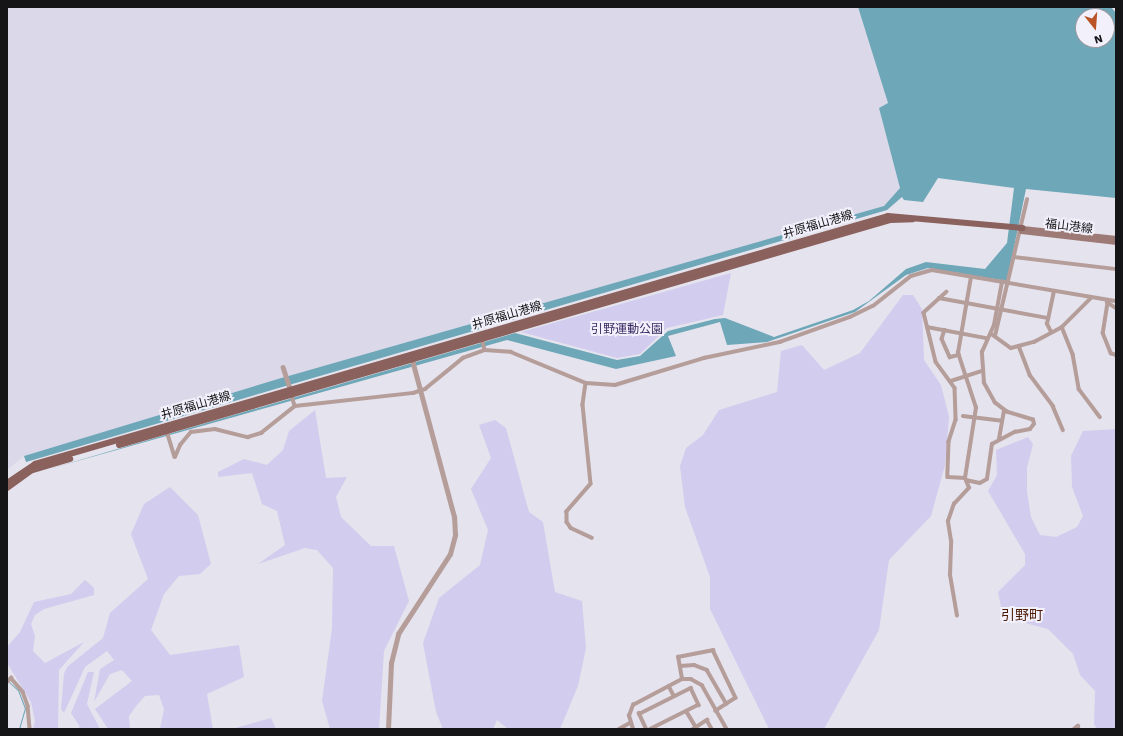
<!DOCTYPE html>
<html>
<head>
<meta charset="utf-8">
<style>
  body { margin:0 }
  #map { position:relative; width:1123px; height:736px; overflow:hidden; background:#e5e3ed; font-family:"Work Sans","Noto Sans JP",sans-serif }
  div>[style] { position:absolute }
  .built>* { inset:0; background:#dbd8e9 }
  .green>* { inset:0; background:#d2ccee }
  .water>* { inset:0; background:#6da7b8 }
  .stream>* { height:1px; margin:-0.5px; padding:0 0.5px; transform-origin:0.5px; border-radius:0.5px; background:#6da7b8 }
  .minor>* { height:3.5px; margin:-1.75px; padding:0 1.75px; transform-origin:1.75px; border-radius:1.75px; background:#b59d9a }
  .tertiary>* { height:4.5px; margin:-2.25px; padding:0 2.25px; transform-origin:2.25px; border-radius:2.25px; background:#b59d9a }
  .secondary>* { height:5px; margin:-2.5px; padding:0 2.5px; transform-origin:2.5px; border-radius:2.5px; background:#9d7a75 }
  .primary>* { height:6px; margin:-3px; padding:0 3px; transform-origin:3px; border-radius:3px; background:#8a615c }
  span { translate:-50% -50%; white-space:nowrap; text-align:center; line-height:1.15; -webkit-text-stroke:4px #f2f0fa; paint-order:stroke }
  .street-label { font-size:12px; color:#151518 }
  .park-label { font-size:12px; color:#3a2b63 }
  .quarter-label { font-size:14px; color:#4b1a05 }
  .frame { position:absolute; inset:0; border:8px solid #151518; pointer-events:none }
  .north { position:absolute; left:1075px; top:8px; width:40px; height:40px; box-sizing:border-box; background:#f2f0fa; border:1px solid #9a98a0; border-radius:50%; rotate:163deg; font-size:11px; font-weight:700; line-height:16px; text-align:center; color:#151518 }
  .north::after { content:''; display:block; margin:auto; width:14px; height:18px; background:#ba5427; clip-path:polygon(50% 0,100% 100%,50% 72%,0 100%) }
</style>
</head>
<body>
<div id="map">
  <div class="built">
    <div style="clip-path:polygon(7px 7px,858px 7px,888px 103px,879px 108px,900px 188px,884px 206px,24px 456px,7px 470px)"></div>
  </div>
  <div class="green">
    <div style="clip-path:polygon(731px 273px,723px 315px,667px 328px,640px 354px,617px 358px,521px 332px)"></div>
    <div style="clip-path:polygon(903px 295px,913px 295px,922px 309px,924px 360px,941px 385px,949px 417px,945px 465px,931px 516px,889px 560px,879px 630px,824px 729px,769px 729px,710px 609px,710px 577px,685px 507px,680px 466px,686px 448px,703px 435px,719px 410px,777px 392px,781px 351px,802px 345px,824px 370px,860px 353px)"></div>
    <div style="clip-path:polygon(315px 410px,326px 478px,347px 477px,336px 497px,341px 517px,371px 546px,394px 546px,409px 601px,384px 651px,379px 729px,330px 729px,322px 701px,332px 628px,333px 568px,317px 550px,305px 548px,258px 564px,285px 545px,277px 511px,262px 504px,252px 473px,218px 477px,218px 472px,244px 459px,267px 465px,283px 450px,289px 431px)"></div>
    <div style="clip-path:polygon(495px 420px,506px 428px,529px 512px,543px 522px,555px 592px,582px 601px,586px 648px,578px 686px,560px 729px,508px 729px,497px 720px,493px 729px,443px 729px,436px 712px,423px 643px,439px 598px,480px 565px,488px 530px,471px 489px,491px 458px,479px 425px)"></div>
    <div style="clip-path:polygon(1116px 429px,1116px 729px,1097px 729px,1094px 724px,1095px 691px,1080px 675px,1073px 654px,1048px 629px,1003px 617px,998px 592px,1025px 565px,1025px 554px,988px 491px,997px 475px,996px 450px,1028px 437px,1033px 444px,1027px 468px,1027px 491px,1031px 517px,1040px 535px,1056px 537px,1077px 527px,1083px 516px,1072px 487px,1071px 456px,1083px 431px)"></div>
    <div style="clip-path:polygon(170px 487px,198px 515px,211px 564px,200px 574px,179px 576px,164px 594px,151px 630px,170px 655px,239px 645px,244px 677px,207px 694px,213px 729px,160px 729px,164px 709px,159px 695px,145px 696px,137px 705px,129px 716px,130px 729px,108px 729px,95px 709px,132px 681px,122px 670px,110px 674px,94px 702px,100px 669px,114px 660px,107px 651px,85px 667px,64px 713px,61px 709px,64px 674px,67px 667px,103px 638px,110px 613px,148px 579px,131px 534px,144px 504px)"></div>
    <div style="clip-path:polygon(85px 580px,94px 588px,94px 595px,44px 609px,35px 615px,31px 624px,35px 636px,33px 651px,45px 663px,84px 642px,59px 670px,58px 729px,33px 729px,35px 721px,31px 702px,7px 663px,7px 647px,20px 632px,34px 602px,71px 594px)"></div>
    <div style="clip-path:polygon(88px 672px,94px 672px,87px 704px,100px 729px,76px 729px,80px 727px,71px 713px)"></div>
    <div style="clip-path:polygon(271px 718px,276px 729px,232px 729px)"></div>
  </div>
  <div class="water">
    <div style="clip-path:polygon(evenodd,858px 7px,1111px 7px,1116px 13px,1116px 198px,1026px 189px,1007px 281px,928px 268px,906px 275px,855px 312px,767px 342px,727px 345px,720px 322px,668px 336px,676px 356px,616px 369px,507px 340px,49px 469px,515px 333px,617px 360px,640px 356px,668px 331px,715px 319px,725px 318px,774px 337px,853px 310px,869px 301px,906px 269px,926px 262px,985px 269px,1007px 243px,1014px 188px,938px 178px,923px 202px,904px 200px,902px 197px,887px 210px,26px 462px,24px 456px,278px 379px,884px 206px,900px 188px,879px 108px,888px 103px,858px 7px,1083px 16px,1107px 16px,1107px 40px,1083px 40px,1083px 16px)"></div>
  </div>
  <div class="stream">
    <div style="left:9px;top:682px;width:12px;rotate:42deg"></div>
    <div style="left:18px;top:690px;width:19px;rotate:69deg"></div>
    <div style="left:25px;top:708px;width:22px;rotate:106deg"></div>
  </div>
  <div class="minor">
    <div style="left:1015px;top:257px;width:102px;rotate:6.8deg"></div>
    <div style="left:947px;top:292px;width:31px;rotate:138deg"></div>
    <div style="left:924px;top:313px;width:50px;rotate:76.2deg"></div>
    <div style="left:936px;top:362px;width:32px;rotate:54deg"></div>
    <div style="left:955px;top:388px;width:32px;rotate:88deg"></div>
    <div style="left:956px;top:420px;width:23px;rotate:108deg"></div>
    <div style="left:949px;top:442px;width:35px;rotate:92deg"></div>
    <div style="left:948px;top:477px;width:17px;rotate:3deg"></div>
    <div style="left:939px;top:298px;width:111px;rotate:10.4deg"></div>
    <div style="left:1107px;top:302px;width:11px;rotate:34deg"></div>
    <div style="left:1108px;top:303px;width:30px;rotate:99deg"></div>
    <div style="left:1103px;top:333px;width:22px;rotate:68deg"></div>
    <div style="left:1111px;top:353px;width:5px;rotate:22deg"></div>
    <div style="left:927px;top:327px;width:60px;rotate:10.6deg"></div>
    <div style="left:1062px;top:327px;width:29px;rotate:68deg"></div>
    <div style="left:1073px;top:354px;width:36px;rotate:80deg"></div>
    <div style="left:1079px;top:389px;width:35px;rotate:53deg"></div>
    <div style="left:945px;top:330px;width:9px;rotate:108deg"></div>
    <div style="left:942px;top:339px;width:20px;rotate:66deg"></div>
    <div style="left:950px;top:357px;width:9px;rotate:-13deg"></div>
    <div style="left:1051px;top:332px;width:9px;rotate:-117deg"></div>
    <div style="left:1047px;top:324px;width:33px;rotate:-78deg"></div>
    <div style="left:993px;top:335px;width:22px;rotate:36deg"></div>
    <div style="left:1011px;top:348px;width:24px;rotate:-15deg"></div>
    <div style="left:1034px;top:342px;width:32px;rotate:-28deg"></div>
    <div style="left:1062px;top:327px;width:41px;rotate:-45deg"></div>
    <div style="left:995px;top:336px;width:140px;rotate:-76.8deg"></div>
    <div style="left:482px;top:338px;width:12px;rotate:76deg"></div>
    <div style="left:1019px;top:346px;width:31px;rotate:69deg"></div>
    <div style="left:1030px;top:375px;width:39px;rotate:53deg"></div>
    <div style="left:1053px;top:406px;width:26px;rotate:67deg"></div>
    <div style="left:951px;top:381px;width:33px;rotate:-18deg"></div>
    <div style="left:586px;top:383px;width:22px;rotate:98deg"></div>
    <div style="left:583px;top:405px;width:79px;rotate:84.2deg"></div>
    <div style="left:591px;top:484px;width:37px;rotate:131deg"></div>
    <div style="left:567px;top:512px;width:10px;rotate:90deg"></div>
    <div style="left:567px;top:522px;width:7px;rotate:56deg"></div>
    <div style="left:571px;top:528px;width:23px;rotate:25deg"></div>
    <div style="left:292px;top:396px;width:10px;rotate:73deg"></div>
    <div style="left:963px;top:416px;width:39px;rotate:7deg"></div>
    <div style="left:167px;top:431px;width:27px;rotate:73deg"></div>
    <div style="left:175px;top:457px;width:13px;rotate:-67deg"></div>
    <div style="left:180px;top:445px;width:17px;rotate:-50deg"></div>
    <div style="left:191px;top:432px;width:24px;rotate:-7deg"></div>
    <div style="left:215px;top:429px;width:34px;rotate:14deg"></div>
    <div style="left:248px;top:437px;width:14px;rotate:-17deg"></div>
    <div style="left:261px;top:433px;width:43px;rotate:-38.5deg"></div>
    <div style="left:295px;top:406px;width:119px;rotate:-6.3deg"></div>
    <div style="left:413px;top:393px;width:13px;rotate:-18deg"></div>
    <div style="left:425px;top:389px;width:49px;rotate:-39.2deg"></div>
    <div style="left:463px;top:358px;width:23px;rotate:-20deg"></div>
    <div style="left:485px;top:350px;width:26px;rotate:4deg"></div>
    <div style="left:511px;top:352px;width:81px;rotate:22.5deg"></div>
    <div style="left:586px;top:383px;width:29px;rotate:4deg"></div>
    <div style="left:615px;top:385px;width:93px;rotate:-16.9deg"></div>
    <div style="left:704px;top:358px;width:78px;rotate:-11.9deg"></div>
    <div style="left:780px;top:342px;width:74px;rotate:-19.7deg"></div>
    <div style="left:850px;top:317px;width:25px;rotate:-26deg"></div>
    <div style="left:873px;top:306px;width:48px;rotate:-38.3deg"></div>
    <div style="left:911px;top:276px;width:22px;rotate:-16deg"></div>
    <div style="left:932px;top:270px;width:187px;rotate:9.6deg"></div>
    <div style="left:999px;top:439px;width:29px;rotate:-80deg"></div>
    <div style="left:966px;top:480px;width:14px;rotate:12deg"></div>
    <div style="left:980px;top:483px;width:8px;rotate:-30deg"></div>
    <div style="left:987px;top:479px;width:35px;rotate:-82deg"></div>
    <div style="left:992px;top:444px;width:26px;rotate:-28deg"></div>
    <div style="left:1015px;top:432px;width:15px;rotate:-11deg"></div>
    <div style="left:1030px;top:429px;width:6px;rotate:-51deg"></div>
    <div style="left:1034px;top:424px;width:4px;rotate:-104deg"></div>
    <div style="left:1033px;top:420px;width:27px;rotate:-163deg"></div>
    <div style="left:1007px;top:412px;width:15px;rotate:-143deg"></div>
    <div style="left:995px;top:403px;width:23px;rotate:-119deg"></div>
    <div style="left:984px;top:383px;width:31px;rotate:-94deg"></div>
    <div style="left:982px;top:352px;width:30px;rotate:-66deg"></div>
    <div style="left:994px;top:325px;width:44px;rotate:-79.5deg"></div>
    <div style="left:957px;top:616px;width:42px;rotate:-99.7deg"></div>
    <div style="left:950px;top:575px;width:34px;rotate:-88deg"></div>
    <div style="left:951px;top:541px;width:20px;rotate:-99deg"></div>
    <div style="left:948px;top:521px;width:18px;rotate:-71deg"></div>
    <div style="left:954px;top:504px;width:22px;rotate:-47deg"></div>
    <div style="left:969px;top:488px;width:11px;rotate:-112deg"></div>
    <div style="left:965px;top:478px;width:71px;rotate:-81.1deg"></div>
    <div style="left:976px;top:408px;width:58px;rotate:-108.1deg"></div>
    <div style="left:958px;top:353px;width:77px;rotate:-80.3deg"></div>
    <div style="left:680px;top:666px;width:14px;rotate:-4deg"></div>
    <div style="left:694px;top:665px;width:14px;rotate:21deg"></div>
    <div style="left:707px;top:670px;width:39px;rotate:60deg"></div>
    <div style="left:682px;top:679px;width:22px;rotate:-100deg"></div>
    <div style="left:678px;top:657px;width:36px;rotate:-11deg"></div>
    <div style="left:713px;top:650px;width:53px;rotate:64.4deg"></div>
    <div style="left:736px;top:698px;width:24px;rotate:147deg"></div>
    <div style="left:7px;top:682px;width:6px;rotate:-45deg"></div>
    <div style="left:11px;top:678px;width:18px;rotate:49deg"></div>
    <div style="left:23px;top:692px;width:15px;rotate:70deg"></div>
    <div style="left:28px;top:706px;width:23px;rotate:85deg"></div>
    <div style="left:669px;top:686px;width:11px;rotate:63deg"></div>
    <div style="left:687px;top:712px;width:17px;rotate:59deg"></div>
    <div style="left:619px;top:729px;width:13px;rotate:-29deg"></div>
    <div style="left:633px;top:729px;width:14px;rotate:-107deg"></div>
    <div style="left:629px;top:716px;width:12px;rotate:-70deg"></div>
    <div style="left:633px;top:705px;width:55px;rotate:-28deg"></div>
    <div style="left:682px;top:679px;width:9px"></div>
    <div style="left:691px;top:679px;width:13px;rotate:29deg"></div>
    <div style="left:702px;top:685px;width:51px;rotate:60.4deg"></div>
    <div style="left:646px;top:729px;width:17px;rotate:-115deg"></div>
    <div style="left:639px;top:714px;width:58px;rotate:-26.6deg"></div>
    <div style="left:691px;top:688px;width:19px;rotate:65deg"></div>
    <div style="left:699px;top:705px;width:54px;rotate:153.4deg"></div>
    <div style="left:693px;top:729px;width:17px;rotate:-33deg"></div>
    <div style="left:707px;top:720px;width:10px;rotate:61deg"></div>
    <div style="left:1074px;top:729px;width:5px;rotate:-37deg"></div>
    <div style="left:1078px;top:726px;width:3px;rotate:72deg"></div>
  </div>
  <div class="tertiary">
    <div style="left:283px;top:367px;width:26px;rotate:72deg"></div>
    <div style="left:388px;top:729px;width:66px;rotate:-87.4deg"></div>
    <div style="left:391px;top:663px;width:30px;rotate:-76deg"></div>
    <div style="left:398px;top:634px;width:95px;rotate:-57deg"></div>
    <div style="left:450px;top:554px;width:20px;rotate:-75deg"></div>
    <div style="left:455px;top:535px;width:18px;rotate:-93deg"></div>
    <div style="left:454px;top:517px;width:166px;rotate:-105deg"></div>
  </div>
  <div class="secondary">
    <div style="left:1022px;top:228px;width:95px;rotate:6.1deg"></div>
    <div style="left:1021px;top:231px;width:96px;rotate:6.6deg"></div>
  </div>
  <div class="primary">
    <div style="left:119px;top:445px;width:803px;rotate:-16.27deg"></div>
    <div style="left:890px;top:220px;width:23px;rotate:-2deg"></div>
    <div style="left:7px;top:483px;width:34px;rotate:-34deg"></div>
    <div style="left:35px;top:464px;width:888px;rotate:-16.21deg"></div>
    <div style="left:888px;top:216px;width:135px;rotate:5.1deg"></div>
    <div style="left:7px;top:488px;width:29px;rotate:-36deg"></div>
    <div style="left:30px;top:471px;width:42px;rotate:-16.7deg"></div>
  </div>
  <div class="street-label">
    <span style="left:818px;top:225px;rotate:-16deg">井原福山港線</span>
    <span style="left:1069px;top:227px;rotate:7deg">福山港線</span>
    <span style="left:507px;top:316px;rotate:-16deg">井原福山港線</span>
    <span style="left:196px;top:406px;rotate:-16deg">井原福山港線</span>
  </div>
  <div class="park-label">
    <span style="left:627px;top:330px">引野運動公園</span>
  </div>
  <div class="quarter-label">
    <span style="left:1022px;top:615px">引野町</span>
  </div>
  <div class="frame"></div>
  <div class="north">N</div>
</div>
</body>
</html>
